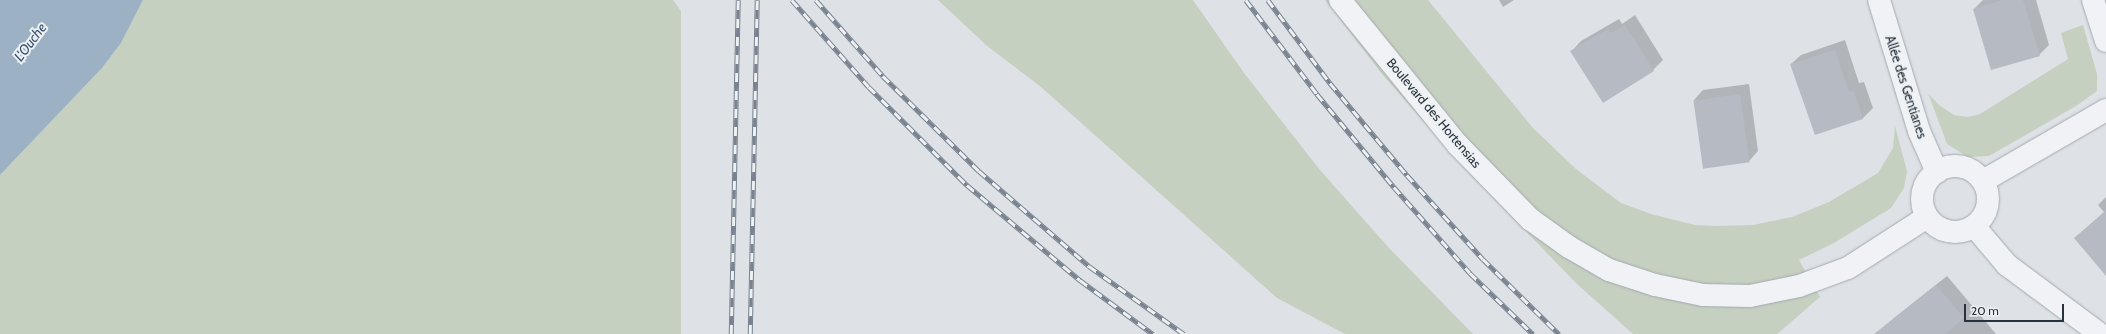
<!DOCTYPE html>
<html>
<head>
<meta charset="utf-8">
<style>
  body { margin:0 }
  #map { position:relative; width:2106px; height:334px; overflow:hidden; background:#dee2e6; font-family:Cabin,sans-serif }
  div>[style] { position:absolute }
  .green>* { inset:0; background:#c5d0c0 }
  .water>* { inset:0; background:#9cb1c4 }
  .shadow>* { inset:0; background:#0003 }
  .building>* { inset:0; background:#b6bbc3; transform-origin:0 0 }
  .roads { filter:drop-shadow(0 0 1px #a4a9b0) drop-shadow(0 0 1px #a4a9b0) }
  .street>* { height:22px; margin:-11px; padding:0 11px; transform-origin:11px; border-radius:11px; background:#f1f2f5 }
  .street>.ring { margin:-11px; padding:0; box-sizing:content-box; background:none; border:22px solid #f1f2f5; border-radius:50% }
  .rail>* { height:4.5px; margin-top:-2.25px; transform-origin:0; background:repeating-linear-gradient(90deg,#edf1f4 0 9px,#79828f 0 18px); box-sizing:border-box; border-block:1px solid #79828f }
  span { translate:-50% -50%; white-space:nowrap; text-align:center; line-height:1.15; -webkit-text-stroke:4px #edf1f4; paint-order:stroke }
  .street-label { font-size:13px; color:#29313c }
  .water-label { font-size:14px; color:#37516c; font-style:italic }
  .scale { position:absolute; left:1964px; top:304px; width:100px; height:18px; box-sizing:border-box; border:2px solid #29313c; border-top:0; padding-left:5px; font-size:12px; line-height:14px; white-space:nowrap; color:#29313c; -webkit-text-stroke:3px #edf1f4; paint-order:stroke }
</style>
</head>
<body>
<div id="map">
  <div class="green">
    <div style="clip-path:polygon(143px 0,673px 0,681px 11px,681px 334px,0 334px,0 175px,102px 68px,121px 43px)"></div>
    <div style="clip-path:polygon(938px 0,1193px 0,1244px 73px,1320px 170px,1389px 248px,1473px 334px,1345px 334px,1277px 298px,1041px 87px,986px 45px)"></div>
    <div style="clip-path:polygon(1325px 0,1428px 0,1533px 128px,1576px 169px,1621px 203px,1651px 214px,1695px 225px,1715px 226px,1753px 225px,1792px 217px,1829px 202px,1878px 173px,1893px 148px,1895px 126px,1907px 171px,1904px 188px,1891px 208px,1834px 243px,1799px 260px,1820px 297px,1777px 334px,1633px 334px,1577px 284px,1468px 172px,1382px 74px)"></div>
    <div style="clip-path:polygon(2083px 25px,2097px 74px,2097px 91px,2076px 106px,1989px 156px,1968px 157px,1947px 144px,1928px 93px,1939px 105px,1954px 115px,1968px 117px,1980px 114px,2068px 59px,2061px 33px)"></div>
  </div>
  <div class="water">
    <div style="clip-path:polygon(0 0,143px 0,121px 43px,102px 68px,0 175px)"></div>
  </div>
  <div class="shadow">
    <div style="clip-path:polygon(1499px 0,1514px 0,1503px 7px)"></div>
    <div style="clip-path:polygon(1983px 0,2036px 0,2049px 45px,2039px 55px,1974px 9px)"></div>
    <div style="clip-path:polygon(1635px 15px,1663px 60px,1653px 70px,1571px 52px,1581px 41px,1619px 19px,1622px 24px)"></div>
    <div style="clip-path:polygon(1845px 40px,1859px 83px,1864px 82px,1873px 108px,1863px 118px,1815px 134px,1791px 64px,1801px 55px)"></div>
    <div style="clip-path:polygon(1749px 84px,1758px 151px,1749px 161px,1694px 100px,1703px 90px)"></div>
    <div style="clip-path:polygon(2106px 197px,2106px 272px,2075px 238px,2104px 212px,2098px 205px)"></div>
    <div style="clip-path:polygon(1947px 276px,1996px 334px,1889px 334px,1884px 328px,1894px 318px)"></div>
  </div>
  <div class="building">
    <div style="clip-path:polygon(2002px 0,2023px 0,2040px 56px,1991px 70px,1973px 9px)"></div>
    <div style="clip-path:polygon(1625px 25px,1654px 71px,1603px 103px,1570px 51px,1608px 29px,1611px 33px)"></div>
    <div style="clip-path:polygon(1835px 50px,1849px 92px,1854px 91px,1863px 119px,1815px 135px,1790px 64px)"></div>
    <div style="left:1740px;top:94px;width:69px;height:47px;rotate:82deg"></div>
    <div style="clip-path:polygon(2106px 211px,2106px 276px,2074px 238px)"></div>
    <div style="clip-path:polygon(1936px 285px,1964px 318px,1945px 334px,1874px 334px)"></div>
  </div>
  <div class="roads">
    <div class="street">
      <div style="left:1340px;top:0;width:186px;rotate:50.9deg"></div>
      <div style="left:1457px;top:144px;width:105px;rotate:45.8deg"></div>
      <div style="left:1530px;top:219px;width:48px;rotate:35.7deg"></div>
      <div style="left:1569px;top:247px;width:46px;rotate:29.9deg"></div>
      <div style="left:1609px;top:270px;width:48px;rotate:18.1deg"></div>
      <div style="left:1655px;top:285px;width:49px;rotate:11.8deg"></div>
      <div style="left:1703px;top:295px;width:47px;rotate:1.2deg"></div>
      <div style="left:1750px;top:296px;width:50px;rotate:-11.5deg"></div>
      <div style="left:1799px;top:286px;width:52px;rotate:-20.2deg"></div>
      <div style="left:1848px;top:268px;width:94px;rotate:-32.8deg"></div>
      <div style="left:1879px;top:0;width:137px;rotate:73deg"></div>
      <div style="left:1919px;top:131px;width:45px;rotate:66.3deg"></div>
      <div style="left:2093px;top:0;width:43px;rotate:72.4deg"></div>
      <div class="ring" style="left:1922px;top:166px;width:44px;height:44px"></div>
      <div style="left:1983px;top:181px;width:142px;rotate:-30deg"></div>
      <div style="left:1974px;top:226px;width:51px;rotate:49.8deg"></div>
      <div style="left:2007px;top:265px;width:116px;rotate:36.6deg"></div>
    </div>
  </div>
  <div class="rail">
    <div style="left:792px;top:0;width:116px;rotate:48.5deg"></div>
    <div style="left:869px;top:87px;width:139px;rotate:45deg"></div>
    <div style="left:967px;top:185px;width:148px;rotate:40.1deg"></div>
    <div style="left:1080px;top:280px;width:91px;rotate:36.5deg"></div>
    <div style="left:816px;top:0;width:101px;rotate:48.6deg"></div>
    <div style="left:883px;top:76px;width:135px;rotate:44.7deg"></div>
    <div style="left:979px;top:171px;width:145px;rotate:40.8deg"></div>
    <div style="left:1089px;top:266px;width:117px;rotate:35.6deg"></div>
    <div style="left:1246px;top:0;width:118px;rotate:52.9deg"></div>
    <div style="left:1317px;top:94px;width:121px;rotate:50.4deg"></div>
    <div style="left:1394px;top:187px;width:115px;rotate:48.5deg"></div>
    <div style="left:1470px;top:273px;width:88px;rotate:44.1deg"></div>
    <div style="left:1268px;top:0;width:104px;rotate:53.2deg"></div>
    <div style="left:1330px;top:83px;width:120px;rotate:50.1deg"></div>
    <div style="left:1407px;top:175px;width:113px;rotate:47.9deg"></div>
    <div style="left:1483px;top:259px;width:107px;rotate:44.6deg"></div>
    <div style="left:731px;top:334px;width:334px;rotate:-88.8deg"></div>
    <div style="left:750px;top:334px;width:334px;rotate:-88.8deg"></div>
  </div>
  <div class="street-label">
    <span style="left:1906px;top:87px;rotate:72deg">Allée des Gentianes</span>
    <span style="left:1434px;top:113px;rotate:50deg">Boulevard des Hortensias</span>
  </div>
  <div class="water-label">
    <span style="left:30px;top:42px;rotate:-53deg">L'Ouche</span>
  </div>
  <div class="scale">20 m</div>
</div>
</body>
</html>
